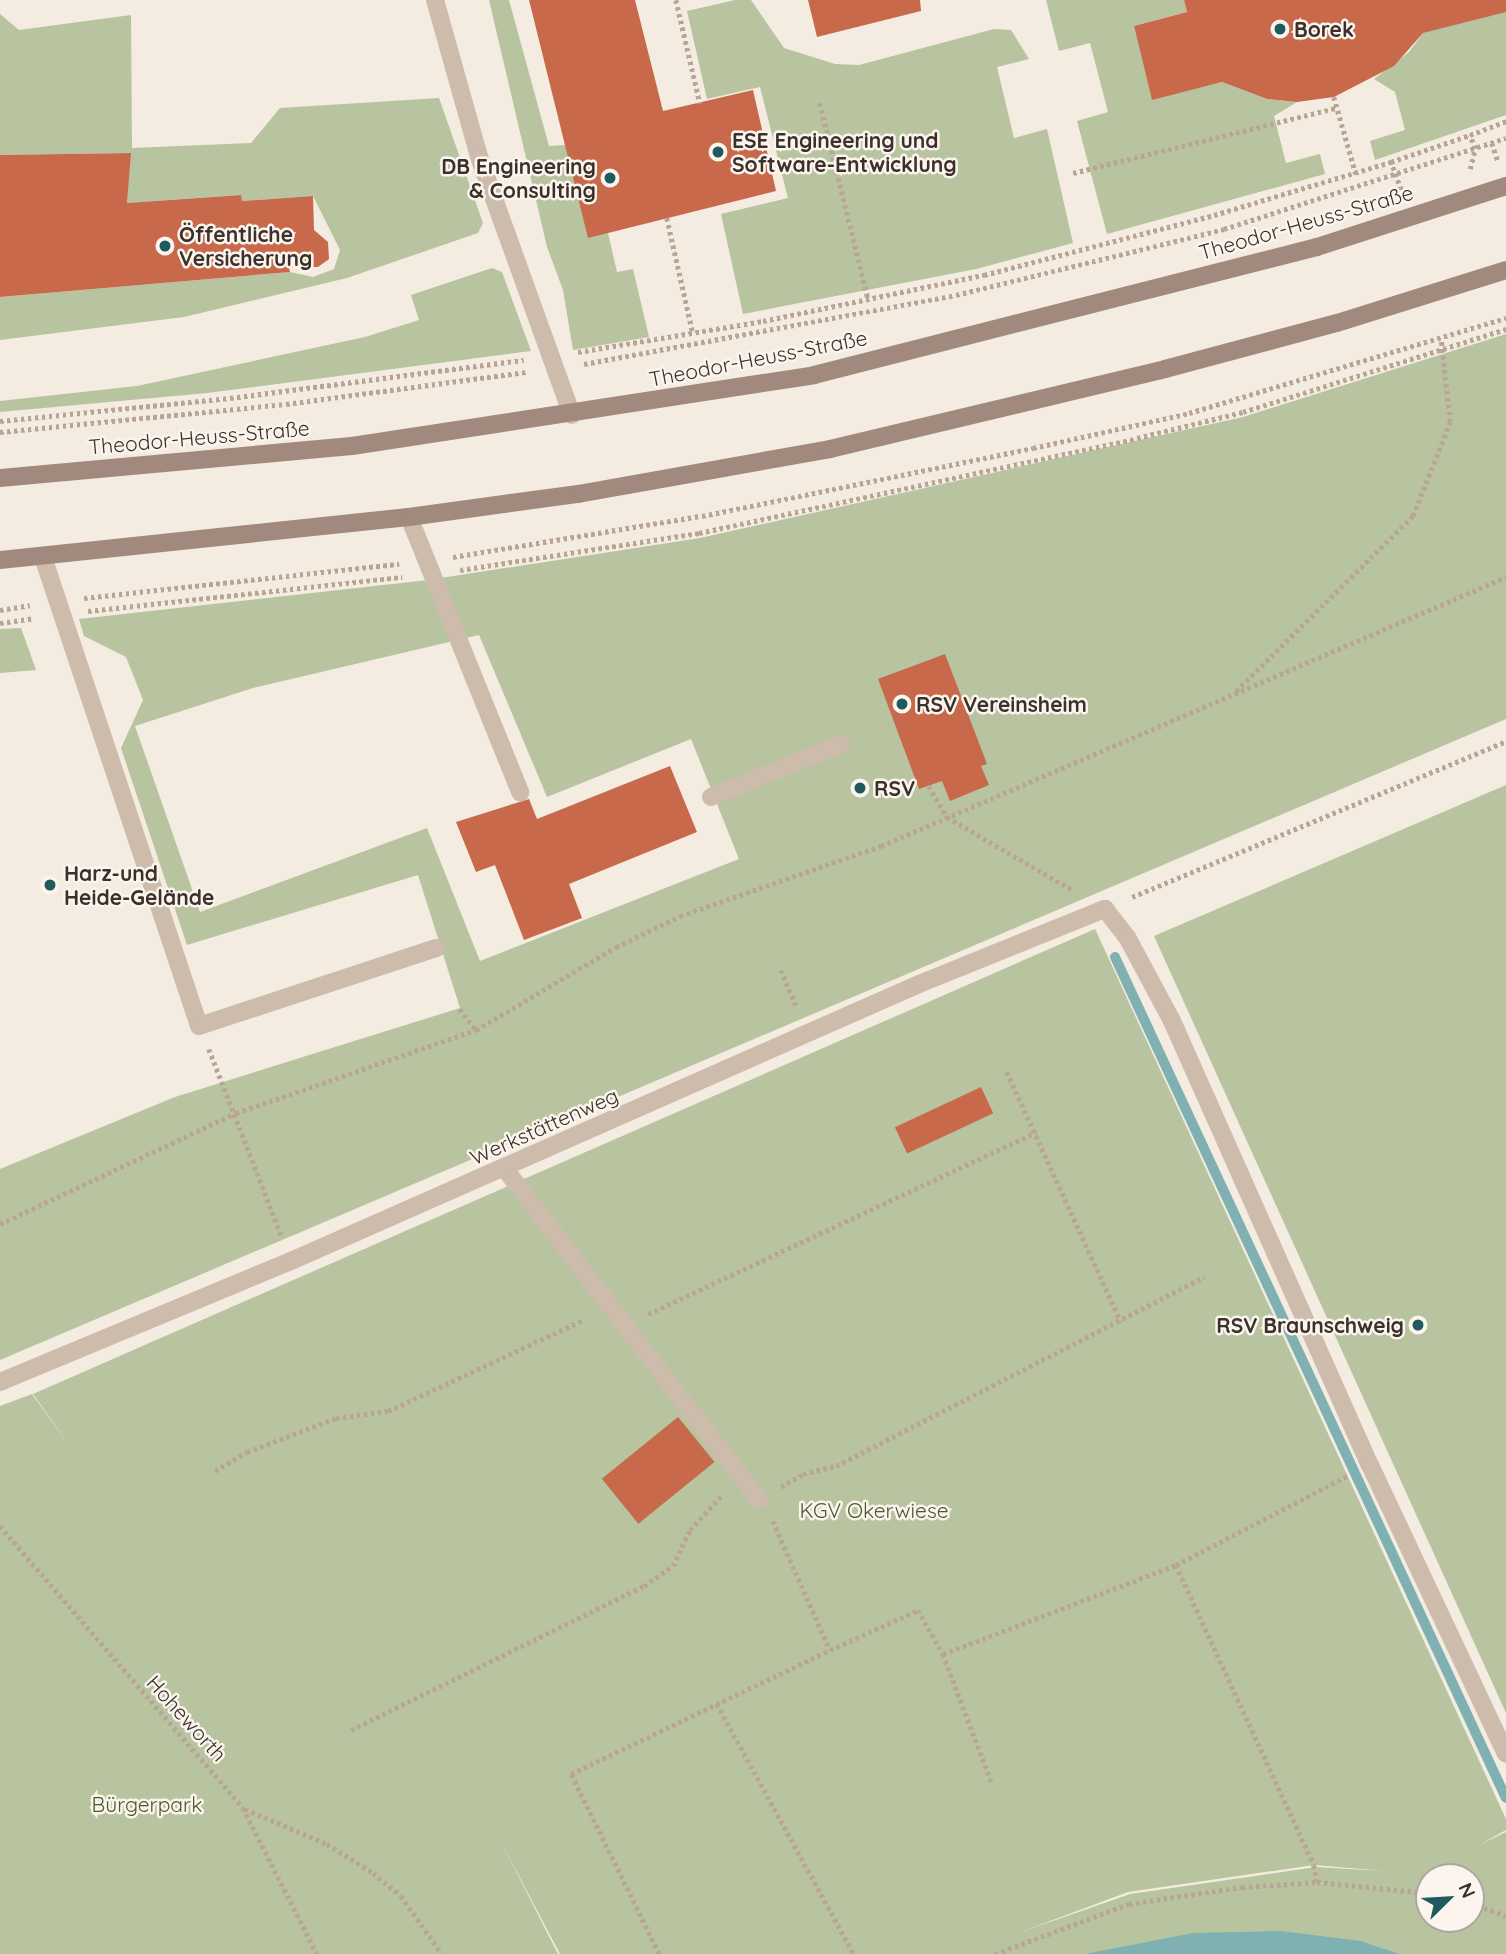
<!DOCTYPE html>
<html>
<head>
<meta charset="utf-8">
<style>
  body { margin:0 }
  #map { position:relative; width:1506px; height:1954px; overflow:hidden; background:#f4ebe1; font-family:Quicksand,sans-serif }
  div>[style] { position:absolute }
  .green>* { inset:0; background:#b8c4a0 }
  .water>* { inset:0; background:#7fb0b2 }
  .stream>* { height:10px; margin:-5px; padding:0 5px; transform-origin:5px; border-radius:5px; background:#7fb0b2 }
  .building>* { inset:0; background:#c8694b; transform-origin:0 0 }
  .path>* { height:4.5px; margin-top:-2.25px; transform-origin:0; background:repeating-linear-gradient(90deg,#b9a596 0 3.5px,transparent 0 7px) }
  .lane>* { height:18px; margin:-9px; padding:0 9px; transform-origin:9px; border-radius:9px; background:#cdbbac }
  .secondary>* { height:18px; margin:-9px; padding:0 9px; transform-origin:9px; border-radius:9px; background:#a18a7d }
  .dots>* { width:19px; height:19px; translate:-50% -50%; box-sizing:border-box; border:4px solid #fbf5ee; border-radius:50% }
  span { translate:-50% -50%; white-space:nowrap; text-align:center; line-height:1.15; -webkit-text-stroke:5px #fbf5ee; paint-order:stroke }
  .poi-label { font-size:21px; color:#3b302b; font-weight:700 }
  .left { translate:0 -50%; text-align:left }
  .right { translate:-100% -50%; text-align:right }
  .street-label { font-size:21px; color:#3b302b }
  .park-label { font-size:21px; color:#4a5a2e }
  .north { position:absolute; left:1415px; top:1863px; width:70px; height:70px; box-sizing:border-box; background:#fbf5ee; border:2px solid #aea6a0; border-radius:50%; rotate:66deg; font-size:19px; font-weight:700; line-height:28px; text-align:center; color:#3b302b }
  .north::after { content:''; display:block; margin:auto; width:24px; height:32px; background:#1f5a5e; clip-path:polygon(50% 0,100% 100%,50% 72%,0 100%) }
</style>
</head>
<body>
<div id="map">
  <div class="green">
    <div style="clip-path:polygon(489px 0,509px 0,549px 146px,565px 145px,608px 233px,617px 272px,633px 269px,649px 337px,573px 350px,563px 290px,547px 247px)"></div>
    <div style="clip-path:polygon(735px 0,751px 0,784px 48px,835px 64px,859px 65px,994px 29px,1011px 30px,1029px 59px,997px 67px,1014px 138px,1047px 129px,1073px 243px,976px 269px,743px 314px,721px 214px,788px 198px,760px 87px,707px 99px,687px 11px)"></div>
    <div style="clip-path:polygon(1046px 0,1184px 0,1187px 12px,1134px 26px,1152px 99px,1222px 82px,1267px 99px,1297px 102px,1274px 116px,1286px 163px,1320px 154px,1325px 174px,1107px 234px,1077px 121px,1108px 112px,1090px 43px,1059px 51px)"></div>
    <div style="clip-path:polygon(1506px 0,1506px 115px,1375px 160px,1370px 141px,1405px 130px,1395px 92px,1374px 79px,1409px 52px,1423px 33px)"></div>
    <div style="clip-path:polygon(0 14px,19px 30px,131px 15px,132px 148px,251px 143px,280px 108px,439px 98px,483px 223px,478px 233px,347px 278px,184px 317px,0 340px,0 297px,290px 272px,313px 277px,334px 269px,340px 250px,313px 196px,242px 201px,240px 195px,127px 203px,130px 153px,0 155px)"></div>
    <div style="clip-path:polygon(492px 268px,502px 272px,531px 351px,207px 393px,0 412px,0 401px,137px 386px,365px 337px,419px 320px,411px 295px)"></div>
    <div style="clip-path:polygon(evenodd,1506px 334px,1506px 719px,0 1360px,0 1169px,175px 1097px,460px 1008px,418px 875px,187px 945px,121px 748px,143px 700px,126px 657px,84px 636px,79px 619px,428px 580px,700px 538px,1243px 417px,1506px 334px,479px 635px,547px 797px,691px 739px,739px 859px,480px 961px,427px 828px,200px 912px,135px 726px,253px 688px,479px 635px)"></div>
    <div style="clip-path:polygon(21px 628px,36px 670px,0 673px,0 629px)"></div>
    <div style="clip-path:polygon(1506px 785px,1506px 1713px,1154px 936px)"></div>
    <div style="clip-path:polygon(evenodd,1095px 929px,1506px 1819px,1506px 1830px,1481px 1844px,1506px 1832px,1506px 1954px,1400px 1954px,1361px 1941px,1085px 1954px,560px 1954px,501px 1842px,558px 1954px,0 1954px,0 1406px,32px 1394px,72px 1449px,33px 1394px,1095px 929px,1314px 1865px,1385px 1871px,1316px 1867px,1130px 1894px,1021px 1932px,1128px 1892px,1314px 1865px,1095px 929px,1429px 1877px,1471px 1877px,1471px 1919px,1429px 1919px,1429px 1877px)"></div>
  </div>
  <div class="water">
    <div style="clip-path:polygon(1281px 1931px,1361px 1941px,1400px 1954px,1085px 1954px,1193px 1933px)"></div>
  </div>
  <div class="stream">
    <div style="left:1115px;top:957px;width:927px;rotate:65.07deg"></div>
  </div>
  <div class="building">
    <div style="clip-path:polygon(529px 0,635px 0,663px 111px,753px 90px,776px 191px,588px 238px)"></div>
    <div style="clip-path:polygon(808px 0,920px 0,921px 11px,817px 37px)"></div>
    <div style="clip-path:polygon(1184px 0,1506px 0,1506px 12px,1423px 33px,1394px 66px,1334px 97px,1297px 102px,1267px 99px,1222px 82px,1152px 100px,1134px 26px,1187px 12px)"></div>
    <div style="clip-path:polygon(131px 153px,127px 203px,241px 195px,242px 201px,313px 196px,314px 230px,328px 242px,329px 259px,318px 267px,289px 267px,290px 272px,0 297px,0 155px)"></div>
    <div style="clip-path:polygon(945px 654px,987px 764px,981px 766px,989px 785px,950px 801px,942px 781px,919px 789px,878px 679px)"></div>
    <div style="clip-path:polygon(670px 766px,697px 832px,569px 884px,582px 918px,524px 940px,495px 865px,476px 872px,456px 822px,529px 799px,537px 819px)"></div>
    <div style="left:981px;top:1087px;width:29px;height:95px;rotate:65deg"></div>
    <div style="left:678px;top:1417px;width:58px;height:98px;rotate:51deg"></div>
  </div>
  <div class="path">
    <div style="left:676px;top:0;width:106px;rotate:76.9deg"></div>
    <div style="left:1334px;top:97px;width:80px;rotate:74.1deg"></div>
    <div style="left:820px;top:103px;width:202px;rotate:76.2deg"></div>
    <div style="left:1492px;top:143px;width:20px;rotate:72deg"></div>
    <div style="left:1470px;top:169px;width:21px;rotate:-76deg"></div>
    <div style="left:1475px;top:149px;width:15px;rotate:-110deg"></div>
    <div style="left:1470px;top:135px;width:39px;rotate:-21deg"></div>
    <div style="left:1073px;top:173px;width:271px;rotate:-13.9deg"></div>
    <div style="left:1401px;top:190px;width:30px;rotate:-110deg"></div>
    <div style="left:1391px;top:162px;width:83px;rotate:-18.9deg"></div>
    <div style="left:667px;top:218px;width:118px;rotate:77.3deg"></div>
    <div style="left:578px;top:352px;width:188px;rotate:-9.5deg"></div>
    <div style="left:763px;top:321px;width:226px;rotate:-11.8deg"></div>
    <div style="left:984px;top:275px;width:238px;rotate:-14.6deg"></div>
    <div style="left:1214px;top:215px;width:185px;rotate:-16.7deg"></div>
    <div style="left:584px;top:364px;width:378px;rotate:-10.5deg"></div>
    <div style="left:956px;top:295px;width:276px;rotate:-13.8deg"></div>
    <div style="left:1224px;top:229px;width:296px;rotate:-17.9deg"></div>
    <div style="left:0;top:421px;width:231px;rotate:-5.7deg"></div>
    <div style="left:230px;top:398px;width:296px;rotate:-7.4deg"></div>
    <div style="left:0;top:432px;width:287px;rotate:-5.6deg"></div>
    <div style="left:286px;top:404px;width:243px;rotate:-7.6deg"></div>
    <div style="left:453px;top:557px;width:252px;rotate:-9.4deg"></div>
    <div style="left:702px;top:516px;width:338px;rotate:-11.6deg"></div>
    <div style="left:1033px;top:448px;width:160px;rotate:-12.6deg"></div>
    <div style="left:1189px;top:413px;width:331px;rotate:-16.7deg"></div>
    <div style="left:460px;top:570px;width:242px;rotate:-8.8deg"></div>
    <div style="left:699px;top:533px;width:448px;rotate:-12.2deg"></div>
    <div style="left:1137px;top:438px;width:109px;rotate:-13.8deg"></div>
    <div style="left:1243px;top:412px;width:276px;rotate:-17.5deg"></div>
    <div style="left:84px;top:598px;width:317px;rotate:-6.2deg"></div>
    <div style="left:0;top:610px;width:30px;rotate:-9deg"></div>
    <div style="left:88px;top:611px;width:316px;rotate:-6.2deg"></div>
    <div style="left:0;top:623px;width:34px;rotate:-8deg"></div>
    <div style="left:1236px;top:691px;width:249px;rotate:-44.7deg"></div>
    <div style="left:1413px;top:516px;width:101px;rotate:-68.5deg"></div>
    <div style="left:1450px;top:422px;width:83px;rotate:-96.2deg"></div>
    <div style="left:929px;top:786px;width:36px;rotate:60deg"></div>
    <div style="left:947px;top:817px;width:147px;rotate:30.2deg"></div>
    <div style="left:1132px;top:897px;width:405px;rotate:-22.6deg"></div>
    <div style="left:781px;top:970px;width:41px;rotate:67.2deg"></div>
    <div style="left:460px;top:1009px;width:26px;rotate:53deg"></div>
    <div style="left:209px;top:1049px;width:202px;rotate:68.8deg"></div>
    <div style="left:1007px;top:1072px;width:275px;rotate:65.5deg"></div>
    <div style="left:0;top:1224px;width:261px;rotate:-25.2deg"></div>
    <div style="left:236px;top:1113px;width:254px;rotate:-19.1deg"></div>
    <div style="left:476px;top:1030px;width:163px;rotate:-30.7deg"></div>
    <div style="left:616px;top:947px;width:71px;rotate:-25.8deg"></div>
    <div style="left:680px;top:916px;width:213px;rotate:-19.2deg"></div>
    <div style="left:881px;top:846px;width:680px;rotate:-23.29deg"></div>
    <div style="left:648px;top:1314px;width:429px;rotate:-25.1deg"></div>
    <div style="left:215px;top:1471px;width:37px;rotate:-31deg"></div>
    <div style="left:247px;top:1452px;width:95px;rotate:-20.9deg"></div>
    <div style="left:336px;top:1418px;width:52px;rotate:-7.7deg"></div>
    <div style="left:388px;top:1411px;width:217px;rotate:-25deg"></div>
    <div style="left:781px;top:1487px;width:26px;rotate:-31deg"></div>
    <div style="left:803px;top:1474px;width:34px;rotate:-14deg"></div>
    <div style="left:836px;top:1466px;width:414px;rotate:-27.2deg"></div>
    <div style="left:773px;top:1521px;width:141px;rotate:66.2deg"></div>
    <div style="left:830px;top:1650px;width:97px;rotate:-24.4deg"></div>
    <div style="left:918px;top:1610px;width:51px;rotate:60.4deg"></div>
    <div style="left:943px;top:1654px;width:249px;rotate:-20.9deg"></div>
    <div style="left:1176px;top:1565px;width:193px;rotate:-27.5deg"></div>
    <div style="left:0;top:1526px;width:372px;rotate:49.2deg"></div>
    <div style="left:243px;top:1808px;width:164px;rotate:63.1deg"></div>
    <div style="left:1176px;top:1565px;width:330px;rotate:65.3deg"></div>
    <div style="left:1314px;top:1865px;width:17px;rotate:80deg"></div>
    <div style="left:943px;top:1654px;width:139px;rotate:69.3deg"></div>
    <div style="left:717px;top:1704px;width:285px;rotate:61.3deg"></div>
    <div style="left:351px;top:1730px;width:326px;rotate:-26.2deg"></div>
    <div style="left:644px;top:1586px;width:35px;rotate:-35deg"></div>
    <div style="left:673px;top:1566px;width:40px;rotate:-65deg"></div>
    <div style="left:690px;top:1530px;width:46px;rotate:-47.6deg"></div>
    <div style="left:245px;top:1809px;width:89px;rotate:23.1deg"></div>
    <div style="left:327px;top:1844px;width:54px;rotate:32.2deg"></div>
    <div style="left:373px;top:1873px;width:36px;rotate:39deg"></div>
    <div style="left:401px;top:1896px;width:71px;rotate:54.7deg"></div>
    <div style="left:1471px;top:1903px;width:37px;rotate:20deg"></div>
    <div style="left:659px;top:1954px;width:200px;rotate:-116.1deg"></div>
    <div style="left:571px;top:1774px;width:287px;rotate:-25.6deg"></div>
    <div style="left:995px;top:1954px;width:143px;rotate:-20.5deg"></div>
    <div style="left:1129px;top:1904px;width:114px;rotate:-8.6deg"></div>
    <div style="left:1242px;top:1887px;width:75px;rotate:-3.8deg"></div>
    <div style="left:1317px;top:1882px;width:113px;rotate:5.6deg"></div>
  </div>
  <div class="lane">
    <div style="left:435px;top:0;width:163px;rotate:74.3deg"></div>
    <div style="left:479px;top:157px;width:274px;rotate:70.2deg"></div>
    <div style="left:409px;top:517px;width:297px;rotate:68deg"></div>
    <div style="left:43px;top:557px;width:494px;rotate:71.6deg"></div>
    <div style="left:199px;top:1026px;width:250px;rotate:-18.2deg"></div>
    <div style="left:711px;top:797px;width:141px;rotate:-22deg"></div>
    <div style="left:505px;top:1169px;width:417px;rotate:52.5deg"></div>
    <div style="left:0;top:1382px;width:315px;rotate:-22.6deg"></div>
    <div style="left:291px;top:1261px;width:686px;rotate:-23.8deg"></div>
    <div style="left:919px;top:984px;width:201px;rotate:-22deg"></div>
    <div style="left:1105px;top:909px;width:36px;rotate:52deg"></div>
    <div style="left:1127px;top:937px;width:95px;rotate:61.8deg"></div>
    <div style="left:1172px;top:1021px;width:486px;rotate:66deg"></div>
    <div style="left:1370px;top:1465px;width:319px;rotate:64.8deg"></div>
  </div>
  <div class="secondary">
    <div style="left:0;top:478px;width:353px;rotate:-5.2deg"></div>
    <div style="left:352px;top:446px;width:467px;rotate:-8.7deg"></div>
    <div style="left:814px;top:375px;width:519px;rotate:-14.28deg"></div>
    <div style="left:1317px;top:247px;width:199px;rotate:-17.9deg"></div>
    <div style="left:0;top:560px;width:411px;rotate:-6deg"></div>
    <div style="left:409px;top:517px;width:171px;rotate:-7.8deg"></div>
    <div style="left:578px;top:494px;width:256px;rotate:-10.1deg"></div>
    <div style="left:830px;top:449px;width:344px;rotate:-13.4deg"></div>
    <div style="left:1165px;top:369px;width:178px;rotate:-15deg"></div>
    <div style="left:1337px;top:323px;width:177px;rotate:-17.4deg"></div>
  </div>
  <div class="dots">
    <div style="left:1280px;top:29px;background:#1f5a5e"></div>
    <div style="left:718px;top:152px;background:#1f5a5e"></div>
    <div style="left:610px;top:178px;background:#1f5a5e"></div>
    <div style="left:165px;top:246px;background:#1f5a5e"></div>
    <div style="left:902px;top:704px;background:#1f5a5e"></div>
    <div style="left:860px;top:788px;background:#1f5a5e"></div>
    <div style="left:50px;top:885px;background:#1f5a5e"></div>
    <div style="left:1418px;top:1325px;background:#1f5a5e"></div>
  </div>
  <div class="poi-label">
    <span class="left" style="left:1294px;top:29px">Borek</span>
    <span class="left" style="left:732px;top:152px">ESE Engineering und<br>Software-Entwicklung</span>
    <span class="right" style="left:596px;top:178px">DB Engineering<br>&amp; Consulting</span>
    <span class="left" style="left:179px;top:246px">Öffentliche<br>Versicherung</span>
    <span class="left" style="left:916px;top:704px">RSV Vereinsheim</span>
    <span class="left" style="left:874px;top:788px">RSV</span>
    <span class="left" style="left:64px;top:885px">Harz-und<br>Heide-Gelände</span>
    <span class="right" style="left:1404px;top:1325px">RSV Braunschweig</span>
  </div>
  <div class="street-label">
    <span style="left:1306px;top:222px;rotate:-16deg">Theodor-Heuss-Straße</span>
    <span style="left:758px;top:358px;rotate:-11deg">Theodor-Heuss-Straße</span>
    <span style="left:199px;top:437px;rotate:-5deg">Theodor-Heuss-Straße</span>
    <span style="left:544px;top:1126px;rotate:-24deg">Werkstättenweg</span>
    <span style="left:187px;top:1718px;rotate:48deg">Hoheworth</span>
  </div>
  <div class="park-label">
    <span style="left:874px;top:1510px">KGV Okerwiese</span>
    <span style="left:147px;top:1804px">Bürgerpark</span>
  </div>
  <div class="north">N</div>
</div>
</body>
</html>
